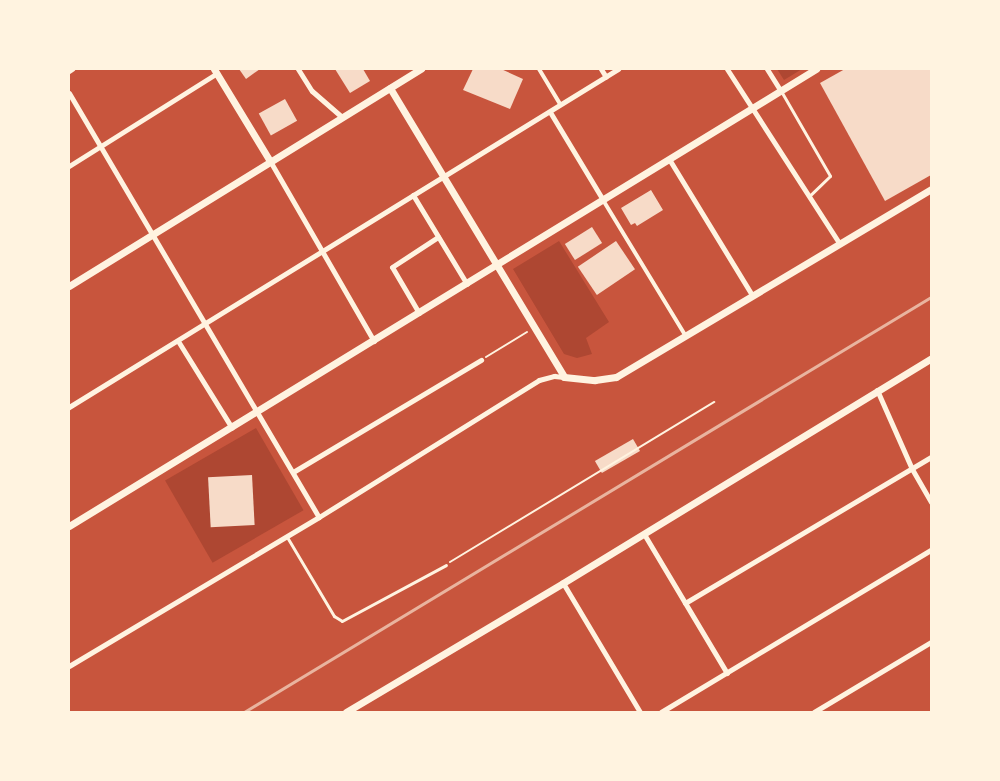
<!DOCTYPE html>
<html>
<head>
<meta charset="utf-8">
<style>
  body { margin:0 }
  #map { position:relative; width:1000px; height:781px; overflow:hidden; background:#c8553d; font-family:"Noto Serif",serif }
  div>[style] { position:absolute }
  .green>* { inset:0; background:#ae4732; transform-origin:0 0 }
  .building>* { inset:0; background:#f7dbc8; transform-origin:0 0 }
  .path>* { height:2px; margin:-1px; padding:0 1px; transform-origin:1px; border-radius:1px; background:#fff3e0 }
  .service>* { height:3px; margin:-1.5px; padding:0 1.5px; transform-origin:1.5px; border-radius:1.5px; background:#fff3e0 }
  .pedestrian>* { height:4px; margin:-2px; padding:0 2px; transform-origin:2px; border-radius:2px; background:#fff3e0 }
  .minor>* { height:5px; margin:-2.5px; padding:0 2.5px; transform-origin:2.5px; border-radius:2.5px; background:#fff3e0 }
  .tertiary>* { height:7px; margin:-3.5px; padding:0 3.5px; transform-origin:3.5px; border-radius:3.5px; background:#fff3e0 }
  .rail>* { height:3px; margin:-1.5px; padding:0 1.5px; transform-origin:1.5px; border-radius:1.5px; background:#e9b49f }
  span { translate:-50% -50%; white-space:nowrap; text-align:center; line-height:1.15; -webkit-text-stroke:6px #fff3e0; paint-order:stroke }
  .frame { position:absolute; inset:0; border:70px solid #fff3e0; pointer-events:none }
</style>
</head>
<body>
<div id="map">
  <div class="green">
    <div style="clip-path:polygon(777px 69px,802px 69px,784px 80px)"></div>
    <div style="clip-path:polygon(559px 241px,609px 322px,586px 338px,592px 354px,577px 358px,564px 354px,513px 269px)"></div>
    <div style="left:256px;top:428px;width:95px;height:105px;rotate:60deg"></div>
  </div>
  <div class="building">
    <div style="clip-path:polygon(239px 69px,260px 69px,246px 79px)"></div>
    <div style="clip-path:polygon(335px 69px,363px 69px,370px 81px,350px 93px)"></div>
    <div style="clip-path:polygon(473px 69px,501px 69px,523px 79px,510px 109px,463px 90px)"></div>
    <div style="clip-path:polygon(845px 69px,931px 69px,931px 175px,885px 201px,820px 83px)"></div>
    <div style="left:285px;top:99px;width:25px;height:30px;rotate:61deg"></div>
    <div style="clip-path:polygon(651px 190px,663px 210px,637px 226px,635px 223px,631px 225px,621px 208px)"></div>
    <div style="left:592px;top:227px;width:19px;height:32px;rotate:58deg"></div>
    <div style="left:616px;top:241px;width:34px;height:46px;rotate:56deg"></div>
    <div style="left:633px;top:439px;width:14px;height:44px;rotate:60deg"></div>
    <div style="left:252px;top:475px;width:50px;height:44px;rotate:87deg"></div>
  </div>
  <div class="path">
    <div style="left:486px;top:357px;width:48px;rotate:-31.4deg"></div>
    <div style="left:450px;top:562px;width:309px;rotate:-31.2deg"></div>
  </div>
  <div class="service">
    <div style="left:781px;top:91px;width:98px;rotate:60deg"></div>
    <div style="left:830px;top:176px;width:29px;rotate:136deg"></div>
    <div style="left:287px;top:537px;width:92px;rotate:59.3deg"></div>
    <div style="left:334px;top:616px;width:9px;rotate:32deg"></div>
    <div style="left:342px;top:621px;width:118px;rotate:-28.3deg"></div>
  </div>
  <div class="pedestrian">
    <div style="left:539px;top:69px;width:41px;rotate:59deg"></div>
    <div style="left:603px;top:200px;width:158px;rotate:58.7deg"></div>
  </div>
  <div class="minor">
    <div style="left:298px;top:69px;width:26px;rotate:58deg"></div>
    <div style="left:312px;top:91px;width:40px;rotate:41deg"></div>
    <div style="left:601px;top:69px;width:9px;rotate:58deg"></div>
    <div style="left:727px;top:69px;width:207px;rotate:57.2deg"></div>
    <div style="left:767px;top:69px;width:26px;rotate:58deg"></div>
    <div style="left:69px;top:71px;width:4px;rotate:-34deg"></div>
    <div style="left:69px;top:93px;width:492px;rotate:59.5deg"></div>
    <div style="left:550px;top:112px;width:103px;rotate:58.9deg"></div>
    <div style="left:669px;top:159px;width:159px;rotate:58.6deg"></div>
    <div style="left:270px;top:161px;width:208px;rotate:60deg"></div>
    <div style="left:69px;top:166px;width:175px;rotate:-32.1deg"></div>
    <div style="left:413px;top:195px;width:104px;rotate:58.8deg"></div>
    <div style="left:419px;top:313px;width:53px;rotate:-120.4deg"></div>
    <div style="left:392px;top:267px;width:55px;rotate:-33.1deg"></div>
    <div style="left:178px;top:341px;width:102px;rotate:58.2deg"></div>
    <div style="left:877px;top:390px;width:86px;rotate:66.1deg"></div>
    <div style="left:912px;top:469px;width:38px;rotate:60deg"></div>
    <div style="left:69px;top:407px;width:645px;rotate:-31.62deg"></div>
    <div style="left:293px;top:472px;width:219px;rotate:-30.8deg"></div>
    <div style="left:644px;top:534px;width:162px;rotate:59.2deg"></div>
    <div style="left:563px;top:583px;width:150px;rotate:59.2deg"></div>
    <div style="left:685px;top:603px;width:286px;rotate:-30.7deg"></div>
    <div style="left:69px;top:666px;width:291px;rotate:-30.8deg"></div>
    <div style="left:319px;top:517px;width:259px;rotate:-31.9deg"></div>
    <div style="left:539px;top:380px;width:16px;rotate:-15deg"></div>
    <div style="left:554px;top:376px;width:10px;rotate:6deg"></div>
    <div style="left:661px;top:712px;width:315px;rotate:-31deg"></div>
    <div style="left:814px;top:712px;width:136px;rotate:-30.9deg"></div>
  </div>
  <div class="tertiary">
    <div style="left:214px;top:69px;width:108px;rotate:58.7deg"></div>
    <div style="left:390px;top:88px;width:337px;rotate:58.9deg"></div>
    <div style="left:564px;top:377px;width:31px;rotate:6deg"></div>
    <div style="left:595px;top:380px;width:21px;rotate:-8deg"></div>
    <div style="left:616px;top:377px;width:367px;rotate:-30.8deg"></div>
    <div style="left:69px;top:286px;width:414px;rotate:-31.7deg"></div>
    <div style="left:69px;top:526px;width:876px;rotate:-31.46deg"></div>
    <div style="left:346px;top:712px;width:252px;rotate:-30.7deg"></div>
    <div style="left:563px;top:583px;width:431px;rotate:-31.4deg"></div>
  </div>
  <div class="rail">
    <div style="left:244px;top:712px;width:803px;rotate:-31.14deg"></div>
  </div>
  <div class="frame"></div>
</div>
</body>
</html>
